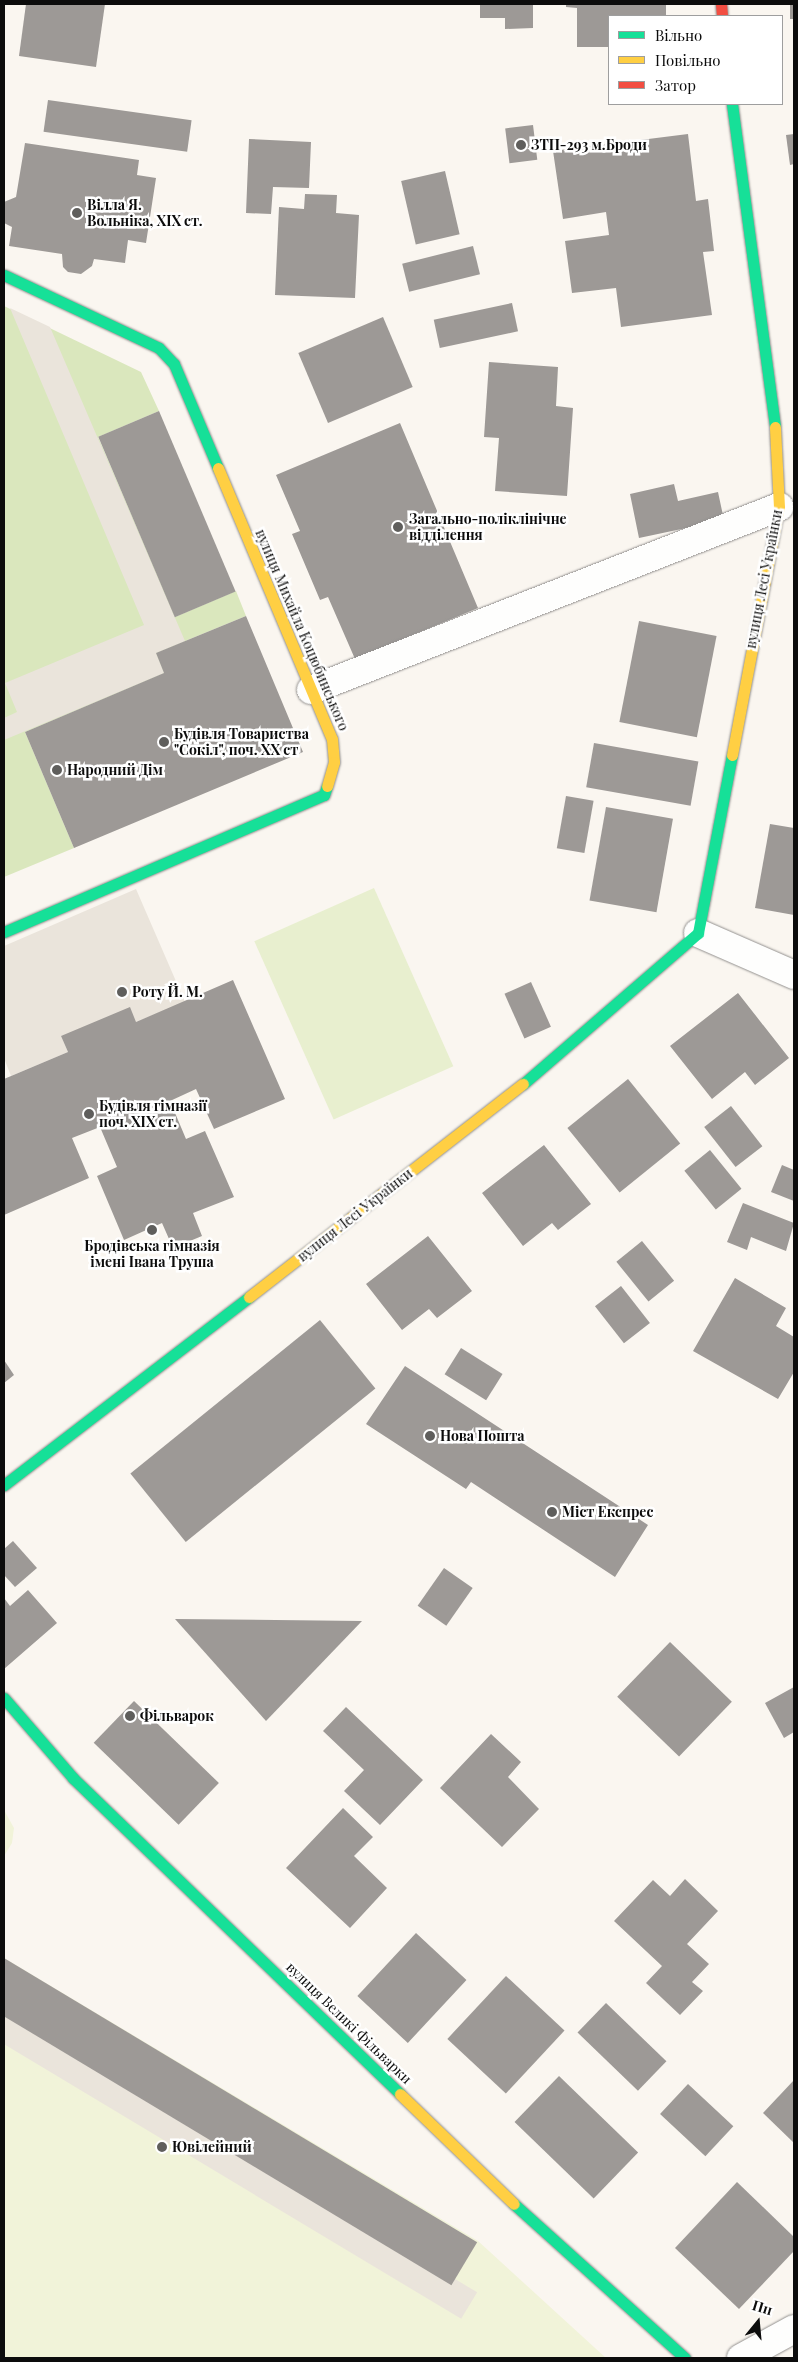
<!DOCTYPE html>
<html>
<head>
<meta charset="utf-8">
<style>
  body { margin:0 }
  #map { position:relative; width:798px; height:2362px; overflow:hidden; background:#faf6f0; font-family:"Playfair Display",serif }
  div>[style] { position:absolute }
  .green>* { inset:0; background:#e8efcf; transform-origin:0 0 }
  .forest>* { inset:0; background:#dae7bd }
  .pitch>* { inset:0; background:#f1f3d9 }
  .plaza>* { inset:0; background:#eae4db; transform-origin:0 0 }
  .building>* { inset:0; background:#9d9996; transform-origin:0 0 }
  .roads { filter:drop-shadow(0 0 1px #93918f) drop-shadow(0 0 1px #93918f) }
  .street>* { height:28px; margin:-14px; padding:0 14px; transform-origin:14px; border-radius:14px; background:#fefefd }
  .fast>* { height:11px; margin:-5.5px; padding:0 5.5px; transform-origin:5.5px; border-radius:5.5px; background:#16e098 }
  .slow>* { height:11px; margin:-5.5px; padding:0 5.5px; transform-origin:5.5px; border-radius:5.5px; background:#ffcf43 }
  .jam>* { height:11px; margin:-5.5px; padding:0 5.5px; transform-origin:5.5px; border-radius:5.5px; background:#f24e42 }
  .dots>* { width:14px; height:14px; translate:-50% -50%; box-sizing:border-box; border:2px solid #fff; border-radius:50% }
  span { translate:-50% -50%; white-space:nowrap; text-align:center; line-height:1.15; -webkit-text-stroke:5px #fff; paint-order:stroke }
  .poi-label { font-size:14px; color:#0c0c0c; font-weight:700 }
  .left { translate:0 -50%; text-align:left }
  .street-label { font-size:14px; color:#0c0c0c }
  .frame { position:absolute; inset:0; border:5px solid #0c0c0c; pointer-events:none }
  .legend { position:absolute; left:608px; top:15px; width:175px; height:90px; box-sizing:border-box; background:#fff; border:1px solid #9e9e9e; margin:0; padding:6px 9px; list-style:none; font-size:15px; color:#0c0c0c }
  .legend li { display:flex; align-items:center; gap:10px; height:25px }
  .legend b { width:25px; border:1px solid #9e9e9e }
  .north { position:absolute; left:733px; top:2297px; width:50px; height:50px; -webkit-text-stroke:4px #fff; paint-order:stroke; rotate:17deg; font-size:14px; font-weight:700; line-height:20px; text-align:center; color:#0c0c0c }
  .north::after { content:''; display:block; margin:auto; width:18px; height:22px; background:#0c0c0c; clip-path:polygon(50% 0,100% 100%,50% 72%,0 100%) }
</style>
</head>
<body>
<div id="map">
  <div class="green">
    <div style="left:374px;top:888px;width:195px;height:131px;rotate:66deg"></div>
  </div>
  <div class="forest">
    <div style="clip-path:polygon(4px 306px,141px 372px,159px 411px,98px 437px,175px 617px,236px 591px,246px 616px,156px 653px,164px 673px,25px 732px,74px 848px,4px 877px)"></div>
  </div>
  <div class="pitch">
    <div style="clip-path:polygon(4px 1810px,14px 1828px,12px 1843px,4px 1856px)"></div>
    <div style="clip-path:polygon(4px 1958px,478px 2241px,606px 2358px,4px 2358px)"></div>
  </div>
  <div class="plaza">
    <div style="clip-path:polygon(10px 308px,50px 327px,185px 641px,156px 653px,164px 673px,4px 740px,4px 718px,17px 712px,5px 683px,144px 625px)"></div>
    <div style="clip-path:polygon(136px 889px,185px 1002px,136px 1022px,61px 1036px,68px 1052px,11px 1076px,4px 1058px,4px 946px)"></div>
    <div style="left:4px;top:2008px;width:552px;height:31px;rotate:31deg"></div>
  </div>
  <div class="building">
    <div style="clip-path:polygon(26px 4px,105px 4px,96px 67px,19px 56px)"></div>
    <div style="clip-path:polygon(480px 4px,533px 4px,533px 28px,505px 29px,505px 18px,480px 18px)"></div>
    <div style="clip-path:polygon(566px 4px,666px 4px,666px 16px,609px 16px,609px 47px,577px 47px,577px 8px,566px 7px)"></div>
    <div style="left:790px;top:4px;width:4px;height:15px"></div>
    <div style="left:48px;top:100px;width:145px;height:32px;rotate:8deg"></div>
    <div style="left:533px;top:125px;width:35px;height:28px;rotate:83deg"></div>
    <div style="clip-path:polygon(688px 134px,696px 201px,708px 199px,714px 251px,703px 252px,712px 315px,621px 327px,616px 288px,572px 293px,565px 241px,609px 235px,606px 212px,563px 219px,553px 151px)"></div>
    <div style="clip-path:polygon(794px 134px,794px 164px,790px 165px,786px 135px)"></div>
    <div style="clip-path:polygon(249px 139px,311px 142px,309px 188px,273px 187px,271px 214px,246px 213px)"></div>
    <div style="clip-path:polygon(25px 143px,139px 160px,137px 175px,156px 178px,146px 243px,128px 240px,125px 263px,94px 259px,92px 266px,81px 274px,68px 272px,63px 267px,62px 254px,9px 246px,12px 227px,4px 223px,4px 202px,16px 197px)"></div>
    <div style="left:445px;top:171px;width:65px;height:45px;rotate:77deg"></div>
    <div style="clip-path:polygon(305px 194px,337px 195px,336px 213px,359px 215px,355px 298px,275px 295px,279px 207px,304px 209px)"></div>
    <div style="left:473px;top:246px;width:29px;height:73px;rotate:76deg"></div>
    <div style="left:512px;top:303px;width:29px;height:80px;rotate:78deg"></div>
    <div style="left:383px;top:317px;width:76px;height:92px;rotate:67deg"></div>
    <div style="clip-path:polygon(489px 362px,558px 367px,556px 406px,573px 408px,567px 496px,495px 491px,499px 438px,484px 437px)"></div>
    <div style="left:159px;top:411px;width:196px;height:66px;rotate:67deg"></div>
    <div style="clip-path:polygon(400px 423px,478px 608px,355px 659px,328px 597px,320px 600px,292px 534px,300px 531px,276px 475px)"></div>
    <div style="clip-path:polygon(674px 484px,678px 501px,718px 492px,724px 520px,639px 538px,630px 494px)"></div>
    <div style="clip-path:polygon(246px 616px,303px 752px,74px 848px,25px 732px,164px 673px,156px 653px)"></div>
    <div style="left:639px;top:621px;width:79px;height:103px;rotate:11deg"></div>
    <div style="left:594px;top:743px;width:106px;height:45px;rotate:10deg"></div>
    <div style="left:566px;top:796px;width:28px;height:53px;rotate:10deg"></div>
    <div style="left:606px;top:807px;width:68px;height:95px;rotate:10deg"></div>
    <div style="clip-path:polygon(770px 824px,794px 828px,794px 915px,755px 908px)"></div>
    <div style="clip-path:polygon(233px 980px,285px 1099px,214px 1129px,196px 1089px,170px 1101px,186px 1139px,205px 1131px,234px 1197px,193px 1213px,202px 1236px,173px 1248px,162px 1223px,124px 1240px,97px 1176px,117px 1167px,100px 1127px,72px 1138px,89px 1178px,4px 1215px,4px 1079px,68px 1052px,61px 1036px,130px 1007px,136px 1022px)"></div>
    <div style="left:531px;top:982px;width:49px;height:29px;rotate:66deg"></div>
    <div style="clip-path:polygon(738px 993px,789px 1058px,755px 1085px,745px 1072px,712px 1099px,670px 1046px)"></div>
    <div style="left:628px;top:1079px;width:83px;height:78px;rotate:51deg"></div>
    <div style="left:731px;top:1106px;width:51px;height:34px;rotate:52deg"></div>
    <div style="clip-path:polygon(544px 1145px,591px 1204px,558px 1230px,552px 1223px,523px 1246px,482px 1193px)"></div>
    <div style="left:710px;top:1150px;width:50px;height:33px;rotate:51deg"></div>
    <div style="clip-path:polygon(782px 1165px,794px 1170px,794px 1201px,771px 1192px)"></div>
    <div style="clip-path:polygon(743px 1203px,794px 1223px,786px 1251px,751px 1237px,747px 1250px,727px 1242px)"></div>
    <div style="clip-path:polygon(428px 1236px,472px 1291px,437px 1318px,429px 1309px,402px 1330px,366px 1284px)"></div>
    <div style="left:642px;top:1241px;width:51px;height:33px;rotate:51deg"></div>
    <div style="clip-path:polygon(735px 1278px,786px 1308px,776px 1326px,794px 1337px,794px 1372px,778px 1399px,693px 1351px)"></div>
    <div style="left:621px;top:1286px;width:47px;height:33px;rotate:52deg"></div>
    <div style="left:320px;top:1320px;width:88px;height:244px;rotate:51deg"></div>
    <div style="left:461px;top:1348px;width:49px;height:31px;rotate:32deg"></div>
    <div style="clip-path:polygon(4px 1360px,14px 1375px,4px 1383px)"></div>
    <div style="clip-path:polygon(405px 1366px,648px 1525px,615px 1577px,471px 1482px,466px 1489px,366px 1424px)"></div>
    <div style="clip-path:polygon(13px 1541px,37px 1568px,15px 1587px,4px 1575px,4px 1549px)"></div>
    <div style="left:444px;top:1568px;width:35px;height:46px;rotate:35deg"></div>
    <div style="clip-path:polygon(28px 1590px,57px 1623px,4px 1669px,4px 1598px,10px 1606px)"></div>
    <div style="clip-path:polygon(175px 1619px,362px 1621px,266px 1721px)"></div>
    <div style="left:670px;top:1642px;width:86px;height:76px;rotate:44deg"></div>
    <div style="clip-path:polygon(794px 1687px,794px 1732px,784px 1738px,765px 1703px)"></div>
    <div style="left:134px;top:1701px;width:118px;height:58px;rotate:44deg"></div>
    <div style="clip-path:polygon(346px 1707px,423px 1780px,380px 1825px,344px 1791px,364px 1770px,323px 1731px)"></div>
    <div style="clip-path:polygon(491px 1734px,521px 1762px,508px 1777px,539px 1809px,502px 1847px,440px 1788px)"></div>
    <div style="clip-path:polygon(343px 1808px,373px 1837px,354px 1856px,387px 1888px,350px 1928px,286px 1868px)"></div>
    <div style="clip-path:polygon(685px 1879px,718px 1911px,687px 1944px,709px 1964px,692px 1982px,703px 1991px,680px 2015px,646px 1983px,662px 1966px,614px 1921px,653px 1880px,670px 1896px)"></div>
    <div style="left:416px;top:1933px;width:69px;height:86px;rotate:43deg"></div>
    <div style="left:4px;top:1958px;width:552px;height:50px;rotate:31deg"></div>
    <div style="left:506px;top:1976px;width:80px;height:86px;rotate:43deg"></div>
    <div style="left:606px;top:2003px;width:84px;height:41px;rotate:44deg"></div>
    <div style="left:559px;top:2076px;width:110px;height:64px;rotate:44deg"></div>
    <div style="clip-path:polygon(794px 2080px,794px 2143px,763px 2113px)"></div>
    <div style="left:688px;top:2084px;width:62px;height:41px;rotate:43deg"></div>
    <div style="clip-path:polygon(737px 2182px,794px 2237px,794px 2251px,739px 2309px,675px 2248px)"></div>
  </div>
  <div class="roads">
    <div class="street">
      <div style="left:311px;top:690px;width:503px;rotate:-21.36deg"></div>
      <div style="left:698px;top:933px;width:105px;rotate:23.6deg"></div>
      <div style="left:741px;top:2358px;width:60px;rotate:-28.7deg"></div>
    </div>
    <div class="fast">
      <div style="left:732px;top:104px;width:326px;rotate:82.4deg"></div>
      <div style="left:4px;top:275px;width:171px;rotate:25.2deg"></div>
      <div style="left:159px;top:348px;width:22px;rotate:47deg"></div>
      <div style="left:174px;top:364px;width:113px;rotate:67.1deg"></div>
      <div style="left:4px;top:932px;width:348px;rotate:-23.2deg"></div>
      <div style="left:324px;top:795px;width:9px;rotate:-72deg"></div>
      <div style="left:523px;top:1084px;width:231px;rotate:-40.8deg"></div>
      <div style="left:698px;top:933px;width:181px;rotate:-79.2deg"></div>
      <div style="left:4px;top:1485px;width:309px;rotate:-37.5deg"></div>
      <div style="left:4px;top:1698px;width:106px;rotate:49.2deg"></div>
      <div style="left:73px;top:1778px;width:455px;rotate:44deg"></div>
      <div style="left:514px;top:2204px;width:230px;rotate:42deg"></div>
    </div>
    <div class="slow">
      <div style="left:218px;top:468px;width:294px;rotate:67.2deg"></div>
      <div style="left:332px;top:739px;width:23px;rotate:85deg"></div>
      <div style="left:334px;top:762px;width:25px;rotate:106deg"></div>
      <div style="left:732px;top:755px;width:252px;rotate:-79.3deg"></div>
      <div style="left:779px;top:507px;width:80px;rotate:-92.9deg"></div>
      <div style="left:249px;top:1297px;width:347px;rotate:-37.9deg"></div>
      <div style="left:400px;top:2094px;width:158px;rotate:44deg"></div>
    </div>
    <div class="jam">
      <div style="left:721px;top:4px;width:12px;rotate:85deg"></div>
    </div>
  </div>
  <div class="dots">
    <div style="left:521px;top:145px;background:#5f5e5c"></div>
    <div style="left:77px;top:213px;background:#5f5e5c"></div>
    <div style="left:398px;top:527px;background:#5f5e5c"></div>
    <div style="left:164px;top:742px;background:#5f5e5c"></div>
    <div style="left:57px;top:770px;background:#5f5e5c"></div>
    <div style="left:122px;top:992px;background:#5f5e5c"></div>
    <div style="left:89px;top:1114px;background:#5f5e5c"></div>
    <div style="left:152px;top:1230px;background:#5f5e5c"></div>
    <div style="left:430px;top:1436px;background:#5f5e5c"></div>
    <div style="left:552px;top:1512px;background:#5f5e5c"></div>
    <div style="left:130px;top:1716px;background:#5f5e5c"></div>
    <div style="left:162px;top:2147px;background:#5f5e5c"></div>
  </div>
  <div class="poi-label">
    <span class="left" style="left:531px;top:145px">ЗТП-293 м.Броди</span>
    <span class="left" style="left:87px;top:213px">Вілла Я.<br>Вольніка, XIX ст.</span>
    <span class="left" style="left:409px;top:527px">Загально-поліклінічне<br>відділення</span>
    <span class="left" style="left:174px;top:742px">Будівля Товариства<br>"Сокіл", поч. ХХ ст</span>
    <span class="left" style="left:67px;top:770px">Народний Дім</span>
    <span class="left" style="left:132px;top:992px">Роту Й. М.</span>
    <span class="left" style="left:99px;top:1114px">Будівля гімназії<br>поч. XIX ст.</span>
    <span style="left:152px;top:1254px">Бродівська гімназія<br>імені Івана Труша</span>
    <span class="left" style="left:440px;top:1436px">Нова Пошта</span>
    <span class="left" style="left:562px;top:1512px">Міст Експрес</span>
    <span class="left" style="left:140px;top:1716px">Фільварок</span>
    <span class="left" style="left:172px;top:2147px">Ювілейний</span>
  </div>
  <div class="street-label">
    <span style="left:764px;top:579px;rotate:-79deg">вулиця Лесі Українки</span>
    <span style="left:302px;top:630px;rotate:67deg">вулиця Михайла Коцюбинського</span>
    <span style="left:355px;top:1215px;rotate:-38deg">вулиця Лесі Українки</span>
    <span style="left:349px;top:2023px;rotate:44deg">вулиця Великі Фільварки</span>
  </div>
  <div class="frame"></div>
  <ul class="legend">
  <li><b style="height:6px;background:#16e098"></b>Вільно</li>
  <li><b style="height:6px;background:#ffcf43"></b>Повільно</li>
  <li><b style="height:6px;background:#f24e42"></b>Затор</li>
  </ul>
  <div class="north">Пн</div>
</div>
</body>
</html>
